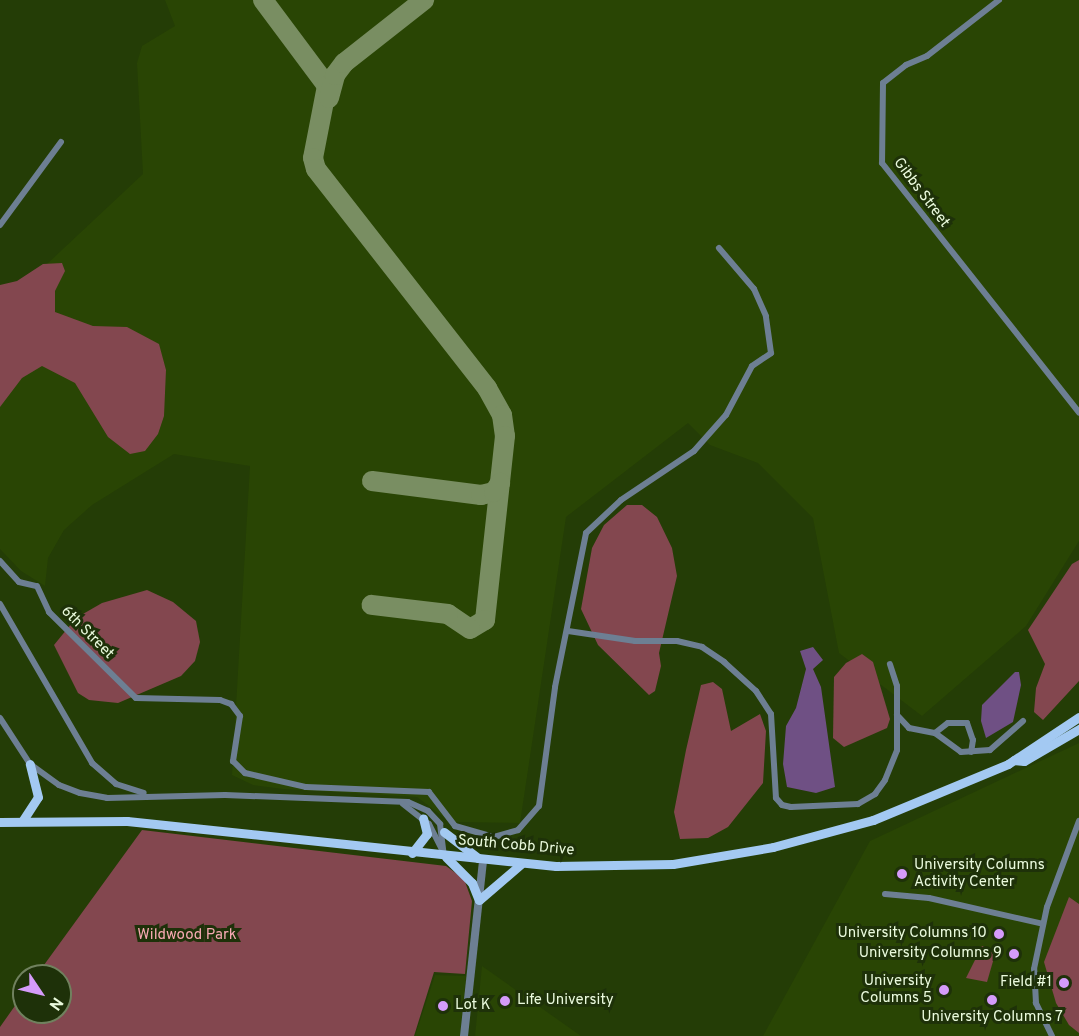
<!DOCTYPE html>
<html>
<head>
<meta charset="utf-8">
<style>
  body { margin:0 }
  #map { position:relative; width:1079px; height:1036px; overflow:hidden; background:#243d06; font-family:Overpass,sans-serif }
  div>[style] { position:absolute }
  .built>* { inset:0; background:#294504 }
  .green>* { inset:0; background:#83474f }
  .water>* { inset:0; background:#6f5084 }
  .taxiway>* { height:20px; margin:-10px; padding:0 10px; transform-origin:10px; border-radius:10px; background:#798e62 }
  .minor>* { height:6px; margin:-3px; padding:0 3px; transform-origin:3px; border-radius:3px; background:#6d7f93 }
  .tertiary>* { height:8px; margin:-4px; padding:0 4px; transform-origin:4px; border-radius:4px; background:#6d7f93 }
  .primary>* { height:9px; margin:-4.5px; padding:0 4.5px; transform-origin:4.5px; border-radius:4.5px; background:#a3c9f2 }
  .dots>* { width:16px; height:16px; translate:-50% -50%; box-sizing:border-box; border:3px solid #1e3109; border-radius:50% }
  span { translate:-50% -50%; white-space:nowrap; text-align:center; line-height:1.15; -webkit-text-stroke:6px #1e3109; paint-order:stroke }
  .street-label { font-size:15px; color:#eafadd }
  .poi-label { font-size:15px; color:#eafadd }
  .left { translate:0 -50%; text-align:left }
  .right { translate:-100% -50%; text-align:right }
  .park-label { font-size:15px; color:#f8a9b3 }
  .north { position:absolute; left:12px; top:964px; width:60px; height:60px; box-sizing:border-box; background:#1e3109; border:2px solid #70815e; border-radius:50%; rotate:125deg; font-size:16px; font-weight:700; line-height:24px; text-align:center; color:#eafadd }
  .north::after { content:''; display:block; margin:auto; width:21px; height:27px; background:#d59bfa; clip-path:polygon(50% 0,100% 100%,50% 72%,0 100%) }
</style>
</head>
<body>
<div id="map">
  <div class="built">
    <div style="clip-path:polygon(165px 0,1079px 0,1079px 541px,1026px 626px,922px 716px,839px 653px,813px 518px,758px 463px,710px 445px,688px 423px,566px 517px,520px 823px,450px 822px,417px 797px,283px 789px,253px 785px,232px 775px,250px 466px,174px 454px,92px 505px,64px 530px,48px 558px,45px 586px,21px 571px,0 549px,0 308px,143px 174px,137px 63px,142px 46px,175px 26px)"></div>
    <div style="clip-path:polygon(1079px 743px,1079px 1036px,763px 1036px,870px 841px)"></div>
    <div style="clip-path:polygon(482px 966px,581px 1036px,475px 1036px)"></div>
    <div style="clip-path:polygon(435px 975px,466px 976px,460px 1036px,415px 1036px)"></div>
  </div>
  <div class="green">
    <div style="clip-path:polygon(62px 263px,65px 271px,55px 291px,55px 312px,93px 326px,127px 327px,159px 344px,166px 370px,164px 416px,158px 434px,145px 451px,130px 454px,108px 437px,75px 383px,42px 366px,22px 378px,0 407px,0 285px,17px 281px,43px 264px)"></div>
    <div style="clip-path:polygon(627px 505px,642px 505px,657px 517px,672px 548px,677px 576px,659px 653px,661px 666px,655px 691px,649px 695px,598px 645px,581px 609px,592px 548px,604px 525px)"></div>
    <div style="clip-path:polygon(1079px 560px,1079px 681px,1043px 720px,1034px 712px,1036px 688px,1045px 664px,1028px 630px,1072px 564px)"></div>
    <div style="clip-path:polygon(147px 590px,173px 602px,196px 621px,200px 642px,195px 661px,181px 676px,118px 703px,89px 700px,78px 693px,54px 645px,76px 618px,102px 603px)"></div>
    <div style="clip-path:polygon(862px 654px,873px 662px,890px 719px,887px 728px,844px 747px,833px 738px,834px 677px,846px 663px)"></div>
    <div style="clip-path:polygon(713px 682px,722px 689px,731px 731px,760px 714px,766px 731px,763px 783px,728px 827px,708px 838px,680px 839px,674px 812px,686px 750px,701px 685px)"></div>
    <div style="clip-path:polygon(142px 830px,446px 866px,464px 879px,472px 901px,465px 974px,434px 972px,414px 1036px,0 1036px,0 1027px,24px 993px,24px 1012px,60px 1012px,60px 976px,36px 976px)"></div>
    <div style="clip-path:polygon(1069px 897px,1079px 904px,1079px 1033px,1069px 1025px,1056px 1003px,1044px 962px)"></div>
    <div style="clip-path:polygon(982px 946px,996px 951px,987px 982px,966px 978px)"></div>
  </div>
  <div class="water">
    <div style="clip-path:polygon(813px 647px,823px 660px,813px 669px,821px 687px,835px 787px,816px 793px,787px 787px,783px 764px,786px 726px,796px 708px,806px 669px,800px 651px)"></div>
    <div style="clip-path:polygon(1015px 672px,1019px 672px,1021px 685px,1013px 722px,986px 738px,981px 721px,982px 705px)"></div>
  </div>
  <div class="taxiway">
    <div style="left:263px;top:0;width:107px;rotate:53.3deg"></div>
    <div style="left:327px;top:86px;width:73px;rotate:101deg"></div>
    <div style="left:313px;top:158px;width:11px;rotate:75deg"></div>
    <div style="left:316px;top:169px;width:278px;rotate:52deg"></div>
    <div style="left:487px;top:388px;width:31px;rotate:61deg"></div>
    <div style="left:502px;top:415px;width:21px;rotate:82deg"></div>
    <div style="left:505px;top:436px;width:185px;rotate:96.2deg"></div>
    <div style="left:485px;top:620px;width:17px;rotate:149deg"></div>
    <div style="left:470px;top:629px;width:27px;rotate:-146deg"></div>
    <div style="left:448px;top:614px;width:77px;rotate:-173.2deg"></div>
    <div style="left:329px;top:98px;width:24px;rotate:-75deg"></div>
    <div style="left:335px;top:75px;width:15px;rotate:-53deg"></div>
    <div style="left:344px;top:63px;width:102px;rotate:-38.2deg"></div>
    <div style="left:372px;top:481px;width:110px;rotate:7.3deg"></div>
    <div style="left:481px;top:495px;width:13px;rotate:-13deg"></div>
    <div style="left:494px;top:492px;width:11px;rotate:-56deg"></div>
  </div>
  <div class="minor">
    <div style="left:999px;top:0;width:91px;rotate:142.1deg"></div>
    <div style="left:927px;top:56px;width:23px;rotate:157deg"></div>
    <div style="left:906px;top:65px;width:29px;rotate:142deg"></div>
    <div style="left:883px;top:83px;width:80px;rotate:90.7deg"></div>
    <div style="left:882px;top:163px;width:318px;rotate:51.7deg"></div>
    <div style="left:0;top:225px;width:103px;rotate:-53.7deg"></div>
    <div style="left:0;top:561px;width:28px;rotate:48deg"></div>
    <div style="left:19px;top:582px;width:18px;rotate:13deg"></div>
    <div style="left:37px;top:586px;width:29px;rotate:65deg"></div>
    <div style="left:49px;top:612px;width:122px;rotate:44.7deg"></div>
    <div style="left:136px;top:698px;width:84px;rotate:1.4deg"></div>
    <div style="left:220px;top:700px;width:12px;rotate:20deg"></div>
    <div style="left:231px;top:704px;width:15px;rotate:53deg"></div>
    <div style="left:240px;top:716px;width:46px;rotate:98.8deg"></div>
    <div style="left:233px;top:761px;width:17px;rotate:45deg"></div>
    <div style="left:245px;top:773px;width:63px;rotate:12.9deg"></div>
    <div style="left:306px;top:787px;width:123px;rotate:2.3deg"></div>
    <div style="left:429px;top:792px;width:43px;rotate:52.6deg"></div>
    <div style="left:455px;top:826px;width:41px;rotate:15.8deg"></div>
    <div style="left:494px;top:837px;width:25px;rotate:-16deg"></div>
    <div style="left:518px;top:830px;width:32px;rotate:-49deg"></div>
    <div style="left:539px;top:806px;width:120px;rotate:-82.3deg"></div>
    <div style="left:555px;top:687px;width:157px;rotate:-78.6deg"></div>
    <div style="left:586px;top:533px;width:48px;rotate:-43.3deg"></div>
    <div style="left:621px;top:500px;width:88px;rotate:-33.9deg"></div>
    <div style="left:694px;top:451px;width:48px;rotate:-48.4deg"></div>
    <div style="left:726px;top:415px;width:55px;rotate:-62deg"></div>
    <div style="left:752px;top:366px;width:23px;rotate:-34deg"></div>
    <div style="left:771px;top:353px;width:37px;rotate:-98deg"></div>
    <div style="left:766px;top:316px;width:30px;rotate:-114deg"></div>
    <div style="left:754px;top:289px;width:54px;rotate:-130.5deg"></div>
    <div style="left:0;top:604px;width:184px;rotate:59.9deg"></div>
    <div style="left:92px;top:763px;width:32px;rotate:41deg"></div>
    <div style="left:116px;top:784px;width:29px;rotate:18deg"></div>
    <div style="left:568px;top:631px;width:68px;rotate:8.5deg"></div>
    <div style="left:635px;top:641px;width:42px"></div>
    <div style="left:677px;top:641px;width:26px;rotate:13deg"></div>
    <div style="left:702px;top:647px;width:27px;rotate:34deg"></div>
    <div style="left:724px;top:662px;width:43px;rotate:42.2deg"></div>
    <div style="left:756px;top:691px;width:27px;rotate:57deg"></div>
    <div style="left:771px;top:714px;width:84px;rotate:86.6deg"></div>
    <div style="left:776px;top:798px;width:9px;rotate:49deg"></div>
    <div style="left:782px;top:805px;width:9px;rotate:13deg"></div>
    <div style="left:791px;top:807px;width:67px;rotate:-2.6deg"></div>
    <div style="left:858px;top:804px;width:20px;rotate:-30deg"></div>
    <div style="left:875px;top:794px;width:17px;rotate:-54deg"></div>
    <div style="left:885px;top:780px;width:32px;rotate:-68deg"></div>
    <div style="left:897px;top:750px;width:64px;rotate:-90deg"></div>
    <div style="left:897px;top:686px;width:23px;rotate:-108deg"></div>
    <div style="left:897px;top:715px;width:18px;rotate:47deg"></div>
    <div style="left:909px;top:728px;width:26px;rotate:11deg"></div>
    <div style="left:935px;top:733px;width:16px;rotate:-38deg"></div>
    <div style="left:948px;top:723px;width:19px"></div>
    <div style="left:967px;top:723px;width:18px;rotate:71deg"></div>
    <div style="left:973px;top:740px;width:12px;rotate:99deg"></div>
    <div style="left:0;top:718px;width:55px;rotate:56.9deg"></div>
    <div style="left:30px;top:764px;width:36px;rotate:36deg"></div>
    <div style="left:59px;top:785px;width:22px;rotate:21deg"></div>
    <div style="left:80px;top:793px;width:27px;rotate:10deg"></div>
    <div style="left:107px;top:798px;width:118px;rotate:-1.5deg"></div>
    <div style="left:225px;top:795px;width:183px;rotate:2.2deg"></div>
    <div style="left:408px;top:802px;width:22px;rotate:24deg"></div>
    <div style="left:428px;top:811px;width:18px;rotate:47deg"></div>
    <div style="left:440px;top:824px;width:31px;rotate:83deg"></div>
    <div style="left:935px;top:733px;width:32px;rotate:36deg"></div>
    <div style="left:961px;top:752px;width:29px;rotate:-4deg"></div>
    <div style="left:990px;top:750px;width:44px;rotate:-41.3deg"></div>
    <div style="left:403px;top:804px;width:33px;rotate:38deg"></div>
    <div style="left:429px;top:824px;width:31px;rotate:63deg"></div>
    <div style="left:885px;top:894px;width:44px;rotate:5.2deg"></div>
    <div style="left:929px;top:898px;width:117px;rotate:12.8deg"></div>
    <div style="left:1052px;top:1036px;width:37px;rotate:-116deg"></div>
    <div style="left:1036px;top:1003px;width:34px;rotate:-93deg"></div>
    <div style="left:1034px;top:969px;width:63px;rotate:-78.2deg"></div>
    <div style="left:1047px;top:907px;width:92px;rotate:-69.6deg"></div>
  </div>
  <div class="tertiary">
    <div style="left:464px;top:1036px;width:176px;rotate:-83.8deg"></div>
  </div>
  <div class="primary">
    <div style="left:1014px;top:760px;width:10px;rotate:6deg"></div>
    <div style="left:1024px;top:761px;width:64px;rotate:-30.2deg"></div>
    <div style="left:23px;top:820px;width:27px;rotate:-57deg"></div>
    <div style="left:38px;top:797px;width:34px;rotate:-104deg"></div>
    <div style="left:0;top:822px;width:127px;rotate:-0.5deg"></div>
    <div style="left:127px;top:821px;width:431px;rotate:6deg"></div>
    <div style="left:556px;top:866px;width:117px;rotate:-1deg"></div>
    <div style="left:673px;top:864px;width:101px;rotate:-9.6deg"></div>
    <div style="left:773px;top:847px;width:104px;rotate:-15.1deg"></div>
    <div style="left:873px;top:820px;width:146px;rotate:-22.5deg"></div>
    <div style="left:1008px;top:764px;width:85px;rotate:-33.5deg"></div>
    <div style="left:444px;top:832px;width:43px;rotate:37.4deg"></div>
    <div style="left:412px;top:853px;width:24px;rotate:-52deg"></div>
    <div style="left:427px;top:834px;width:16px;rotate:-104deg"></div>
    <div style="left:446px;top:857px;width:37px;rotate:45deg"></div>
    <div style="left:472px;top:883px;width:18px;rotate:68deg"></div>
    <div style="left:479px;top:900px;width:55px;rotate:-40.6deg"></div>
  </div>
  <div class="dots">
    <div style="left:902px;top:874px;background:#d59bfa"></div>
    <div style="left:999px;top:934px;background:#d59bfa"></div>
    <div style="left:1014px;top:954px;background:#d59bfa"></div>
    <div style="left:1064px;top:983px;background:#d59bfa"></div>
    <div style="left:944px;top:990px;background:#d59bfa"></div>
    <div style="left:992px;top:1000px;background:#d59bfa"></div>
    <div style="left:505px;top:1001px;background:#d59bfa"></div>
    <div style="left:443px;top:1006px;background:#d59bfa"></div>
  </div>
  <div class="street-label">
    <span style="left:921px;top:193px;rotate:53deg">Gibbs Street</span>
    <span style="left:87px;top:633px;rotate:45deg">6th Street</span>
    <span style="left:516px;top:846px;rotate:5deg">South Cobb Drive</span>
  </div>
  <div class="poi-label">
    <span class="left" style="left:914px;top:874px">University Columns<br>Activity Center</span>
    <span class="right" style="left:987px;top:934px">University Columns 10</span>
    <span class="right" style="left:1002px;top:954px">University Columns 9</span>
    <span class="right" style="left:932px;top:990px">University<br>Columns 5</span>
    <span class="right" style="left:1052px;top:983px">Field #1</span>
    <span class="left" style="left:517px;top:1001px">Life University</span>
    <span class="left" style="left:455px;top:1006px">Lot K</span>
    <span style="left:992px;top:1018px">University Columns 7</span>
  </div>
  <div class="park-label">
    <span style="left:187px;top:936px">Wildwood Park</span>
  </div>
  <div class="north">N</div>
</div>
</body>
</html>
